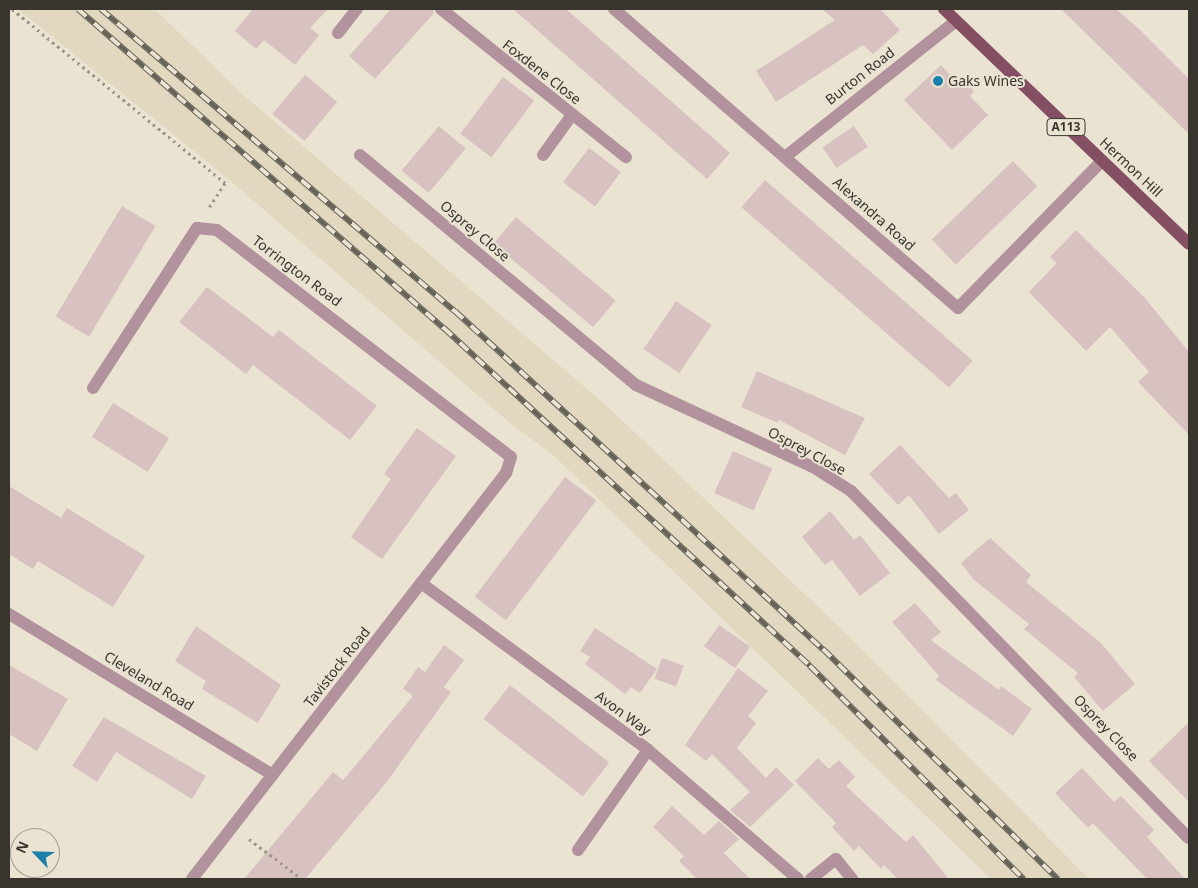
<!DOCTYPE html>
<html>
<head>
<meta charset="utf-8">
<style>
  body { margin:0 }
  #map { position:relative; width:1198px; height:888px; overflow:hidden; background:#eae3d1; font-family:"Noto Sans",sans-serif }
  div>[style] { position:absolute }
  .built>* { inset:0; background:#e2d8bf }
  .building>* { inset:0; background:#d8c2c1; transform-origin:0 0 }
  .path>* { height:3px; margin-top:-1.5px; transform-origin:0; background:repeating-linear-gradient(90deg,#9a9588 0 2.5px,transparent 0 6.5px) }
  .lane>* { height:12px; margin:-6px; padding:0 6px; transform-origin:6px; border-radius:6px; background:#b2929d }
  .street>* { height:12px; margin:-6px; padding:0 6px; transform-origin:6px; border-radius:6px; background:#b2929d }
  .primary>* { height:12px; margin:-6px; padding:0 6px; transform-origin:6px; border-radius:6px; background:#844e63 }
  .rail>* { height:5.5px; margin-top:-2.75px; transform-origin:0; background:repeating-linear-gradient(90deg,#eae3d1 0 11px,#656258 0 22px); box-sizing:border-box; border-block:1px solid #656258 }
  .dots>* { width:14px; height:14px; translate:-50% -50%; box-sizing:border-box; border:2px solid #eae3d1; border-radius:50% }
  span { translate:-50% -50%; white-space:nowrap; text-align:center; line-height:1.15; -webkit-text-stroke:4px #eae3d1; paint-order:stroke }
  .shield-label span { padding:1px 4px; background:#eae3d1; border:1px solid; border-radius:4px; -webkit-text-stroke-width:0 }
  .shield-label { font-size:12px; color:#37352e; font-weight:700 }
  .street-label { font-size:14px; color:#37352e }
  .poi-label { font-size:14px; color:#37352e }
  .left { translate:0 -50%; text-align:left }
  .frame { position:absolute; inset:0; border:10px solid #37352e; pointer-events:none }
  .north { position:absolute; left:10px; top:828px; width:50px; height:50px; box-sizing:border-box; background:#eae3d1; border:1px solid #a29d90; border-radius:50%; rotate:294deg; font-size:14px; font-weight:700; line-height:20px; text-align:center; color:#37352e }
  .north::after { content:''; display:block; margin:auto; width:18px; height:22px; background:#1c7eaa; clip-path:polygon(50% 0,100% 100%,50% 72%,0 100%) }
</style>
</head>
<body>
<div id="map">
  <div class="built">
    <div style="clip-path:polygon(18px 9px,154px 9px,163px 17px,241px 93px,607px 406px,858px 645px,1089px 879px,991px 879px,553px 455px,510px 423px,226px 177px)"></div>
  </div>
  <div class="building">
    <div style="clip-path:polygon(253px 9px,328px 9px,310px 28px,319px 35px,295px 65px,264px 40px,256px 49px,235px 31px)"></div>
    <div style="clip-path:polygon(391px 9px,433px 9px,434px 13px,375px 79px,349px 56px)"></div>
    <div style="clip-path:polygon(513px 9px,566px 9px,730px 153px,707px 179px)"></div>
    <div style="clip-path:polygon(822px 9px,880px 9px,900px 30px,873px 54px,863px 45px,776px 102px,756px 71px,835px 20px)"></div>
    <div style="clip-path:polygon(1061px 9px,1116px 9px,1139px 29px,1189px 79px,1189px 134px)"></div>
    <div style="clip-path:polygon(941px 65px,953px 78px,957px 74px,974px 91px,970px 96px,988px 115px,952px 150px,904px 100px)"></div>
    <div style="left:305px;top:75px;width:42px;height:51px;rotate:40deg"></div>
    <div style="left:503px;top:77px;width:39px;height:71px;rotate:37deg"></div>
    <div style="left:439px;top:126px;width:35px;height:58px;rotate:40deg"></div>
    <div style="left:854px;top:126px;width:25px;height:38px;rotate:56deg"></div>
    <div style="left:589px;top:148px;width:40px;height:43px;rotate:37deg"></div>
    <div style="left:1013px;top:161px;width:35px;height:113px;rotate:46deg"></div>
    <div style="left:765px;top:180px;width:275px;height:36px;rotate:41deg"></div>
    <div style="left:122px;top:206px;width:39px;height:129px;rotate:31deg"></div>
    <div style="left:516px;top:217px;width:130px;height:35px;rotate:40deg"></div>
    <div style="clip-path:polygon(1076px 230px,1144px 297px,1189px 352px,1189px 435px,1138px 382px,1149px 372px,1110px 327px,1086px 351px,1029px 292px,1057px 263px,1050px 257px)"></div>
    <div style="clip-path:polygon(207px 287px,273px 337px,279px 330px,377px 406px,350px 440px,253px 365px,246px 374px,179px 322px)"></div>
    <div style="left:676px;top:301px;width:43px;height:58px;rotate:34deg"></div>
    <div style="clip-path:polygon(757px 371px,865px 418px,845px 455px,779px 420px,778px 423px,741px 407px)"></div>
    <div style="left:113px;top:403px;width:66px;height:40px;rotate:32deg"></div>
    <div style="clip-path:polygon(417px 428px,456px 456px,382px 559px,351px 537px,391px 479px,384px 474px)"></div>
    <div style="clip-path:polygon(900px 445px,949px 498px,956px 493px,969px 510px,939px 534px,909px 495px,898px 505px,869px 474px)"></div>
    <div style="left:733px;top:451px;width:43px;height:46px;rotate:24deg"></div>
    <div style="left:565px;top:477px;width:39px;height:150px;rotate:37deg"></div>
    <div style="clip-path:polygon(9px 486px,61px 518px,67px 508px,145px 556px,113px 607px,38px 561px,33px 569px,9px 554px)"></div>
    <div style="clip-path:polygon(830px 511px,854px 540px,860px 535px,890px 573px,860px 596px,832px 560px,825px 565px,802px 537px)"></div>
    <div style="clip-path:polygon(990px 538px,1031px 575px,1026px 582px,1101px 643px,1135px 684px,1103px 711px,1074px 677px,1078px 673px,1024px 629px,1029px 624px,973px 579px,961px 563px)"></div>
    <div style="clip-path:polygon(915px 603px,941px 632px,931px 640px,999px 690px,1001px 686px,1032px 709px,1013px 736px,936px 680px,939px 676px,892px 622px)"></div>
    <div style="left:719px;top:625px;width:38px;height:26px;rotate:35deg"></div>
    <div style="clip-path:polygon(196px 626px,281px 685px,258px 723px,202px 689px,206px 681px,175px 661px)"></div>
    <div style="clip-path:polygon(595px 628px,657px 669px,640px 693px,631px 687px,625px 694px,585px 664px,590px 657px,580px 651px)"></div>
    <div style="clip-path:polygon(444px 645px,464px 660px,444px 687px,451px 692px,386px 783px,305px 879px,244px 879px,333px 772px,343px 780px,350px 772px,413px 696px,403px 689px,418px 667px,425px 672px)"></div>
    <div style="left:662px;top:658px;width:23px;height:22px;rotate:20deg"></div>
    <div style="clip-path:polygon(9px 665px,68px 699px,37px 751px,9px 734px)"></div>
    <div style="clip-path:polygon(738px 668px,768px 691px,748px 716px,756px 723px,737px 748px,766px 778px,776px 767px,794px 785px,750px 827px,730px 810px,750px 792px,712px 754px,706px 761px,685px 745px)"></div>
    <div style="left:510px;top:685px;width:126px;height:43px;rotate:38deg"></div>
    <div style="clip-path:polygon(104px 717px,206px 776px,192px 799px,116px 752px,97px 782px,72px 766px)"></div>
    <div style="clip-path:polygon(1189px 722px,1189px 802px,1149px 761px)"></div>
    <div style="clip-path:polygon(818px 758px,829px 769px,839px 760px,855px 777px,846px 786px,906px 842px,913px 835px,949px 879px,898px 879px,884px 865px,881px 869px,859px 846px,854px 851px,832px 827px,836px 823px,795px 781px)"></div>
    <div style="clip-path:polygon(1082px 768px,1114px 802px,1121px 796px,1154px 830px,1147px 837px,1185px 879px,1147px 879px,1093px 823px,1088px 828px,1055px 793px)"></div>
    <div style="clip-path:polygon(672px 806px,704px 835px,719px 821px,739px 839px,724px 853px,750px 879px,697px 879px,679px 861px,684px 856px,653px 827px)"></div>
  </div>
  <div class="path">
    <div style="left:12px;top:9px;width:275px;rotate:39.2deg"></div>
    <div style="left:225px;top:183px;width:30px;rotate:123deg"></div>
    <div style="left:249px;top:839px;width:66px;rotate:37deg"></div>
  </div>
  <div class="lane">
    <div style="left:338px;top:33px;width:31px;rotate:-52deg"></div>
    <div style="left:543px;top:155px;width:49px;rotate:-54.1deg"></div>
    <div style="left:578px;top:850px;width:122px;rotate:-55deg"></div>
  </div>
  <div class="street">
    <div style="left:441px;top:9px;width:237px;rotate:38.7deg"></div>
    <div style="left:614px;top:9px;width:456px;rotate:41deg"></div>
    <div style="left:958px;top:308px;width:206px;rotate:-45.6deg"></div>
    <div style="left:360px;top:155px;width:359px;rotate:39.8deg"></div>
    <div style="left:636px;top:385px;width:195px;rotate:24.9deg"></div>
    <div style="left:813px;top:467px;width:45px;rotate:32.3deg"></div>
    <div style="left:851px;top:491px;width:484px;rotate:45.8deg"></div>
    <div style="left:785px;top:157px;width:218px;rotate:-38.5deg"></div>
    <div style="left:93px;top:388px;width:191px;rotate:-57deg"></div>
    <div style="left:197px;top:228px;width:20px;rotate:6deg"></div>
    <div style="left:217px;top:230px;width:371px;rotate:37.7deg"></div>
    <div style="left:511px;top:457px;width:17px;rotate:107deg"></div>
    <div style="left:506px;top:473px;width:513px;rotate:127.72deg"></div>
    <div style="left:421px;top:583px;width:282px;rotate:36.3deg"></div>
    <div style="left:648px;top:750px;width:198px;rotate:40.7deg"></div>
    <div style="left:9px;top:614px;width:309px;rotate:31.4deg"></div>
    <div style="left:811px;top:879px;width:32px;rotate:-39deg"></div>
    <div style="left:836px;top:859px;width:26px;rotate:51deg"></div>
  </div>
  <div class="primary">
    <div style="left:944px;top:9px;width:339px;rotate:43.8deg"></div>
  </div>
  <div class="rail">
    <div style="left:78px;top:9px;width:486px;rotate:41.1deg"></div>
    <div style="left:444px;top:328px;width:498px;rotate:42.7deg"></div>
    <div style="left:810px;top:666px;width:302px;rotate:44.9deg"></div>
    <div style="left:101px;top:9px;width:465px;rotate:40.5deg"></div>
    <div style="left:455px;top:311px;width:500px;rotate:42.6deg"></div>
    <div style="left:823px;top:649px;width:329px;rotate:44.4deg"></div>
  </div>
  <div class="dots">
    <div style="left:938px;top:81px;background:#1c7eaa"></div>
  </div>
  <div class="shield-label">
    <span style="left:1066px;top:127px">A113</span>
  </div>
  <div class="street-label">
    <span style="left:542px;top:72px;rotate:38deg">Foxdene Close</span>
    <span style="left:860px;top:76px;rotate:-38deg">Burton Road</span>
    <span style="left:1131px;top:167px;rotate:43deg">Hermon Hill</span>
    <span style="left:874px;top:214px;rotate:41deg">Alexandra Road</span>
    <span style="left:475px;top:231px;rotate:40deg">Osprey Close</span>
    <span style="left:297px;top:271px;rotate:37deg">Torrington Road</span>
    <span style="left:807px;top:451px;rotate:28deg">Osprey Close</span>
    <span style="left:337px;top:667px;rotate:-52deg">Tavistock Road</span>
    <span style="left:149px;top:681px;rotate:31deg">Cleveland Road</span>
    <span style="left:623px;top:713px;rotate:36deg">Avon Way</span>
    <span style="left:1106px;top:728px;rotate:46deg">Osprey Close</span>
  </div>
  <div class="poi-label">
    <span class="left" style="left:948px;top:81px">Gaks Wines</span>
  </div>
  <div class="frame"></div>
  <div class="north">N</div>
</div>
</body>
</html>
